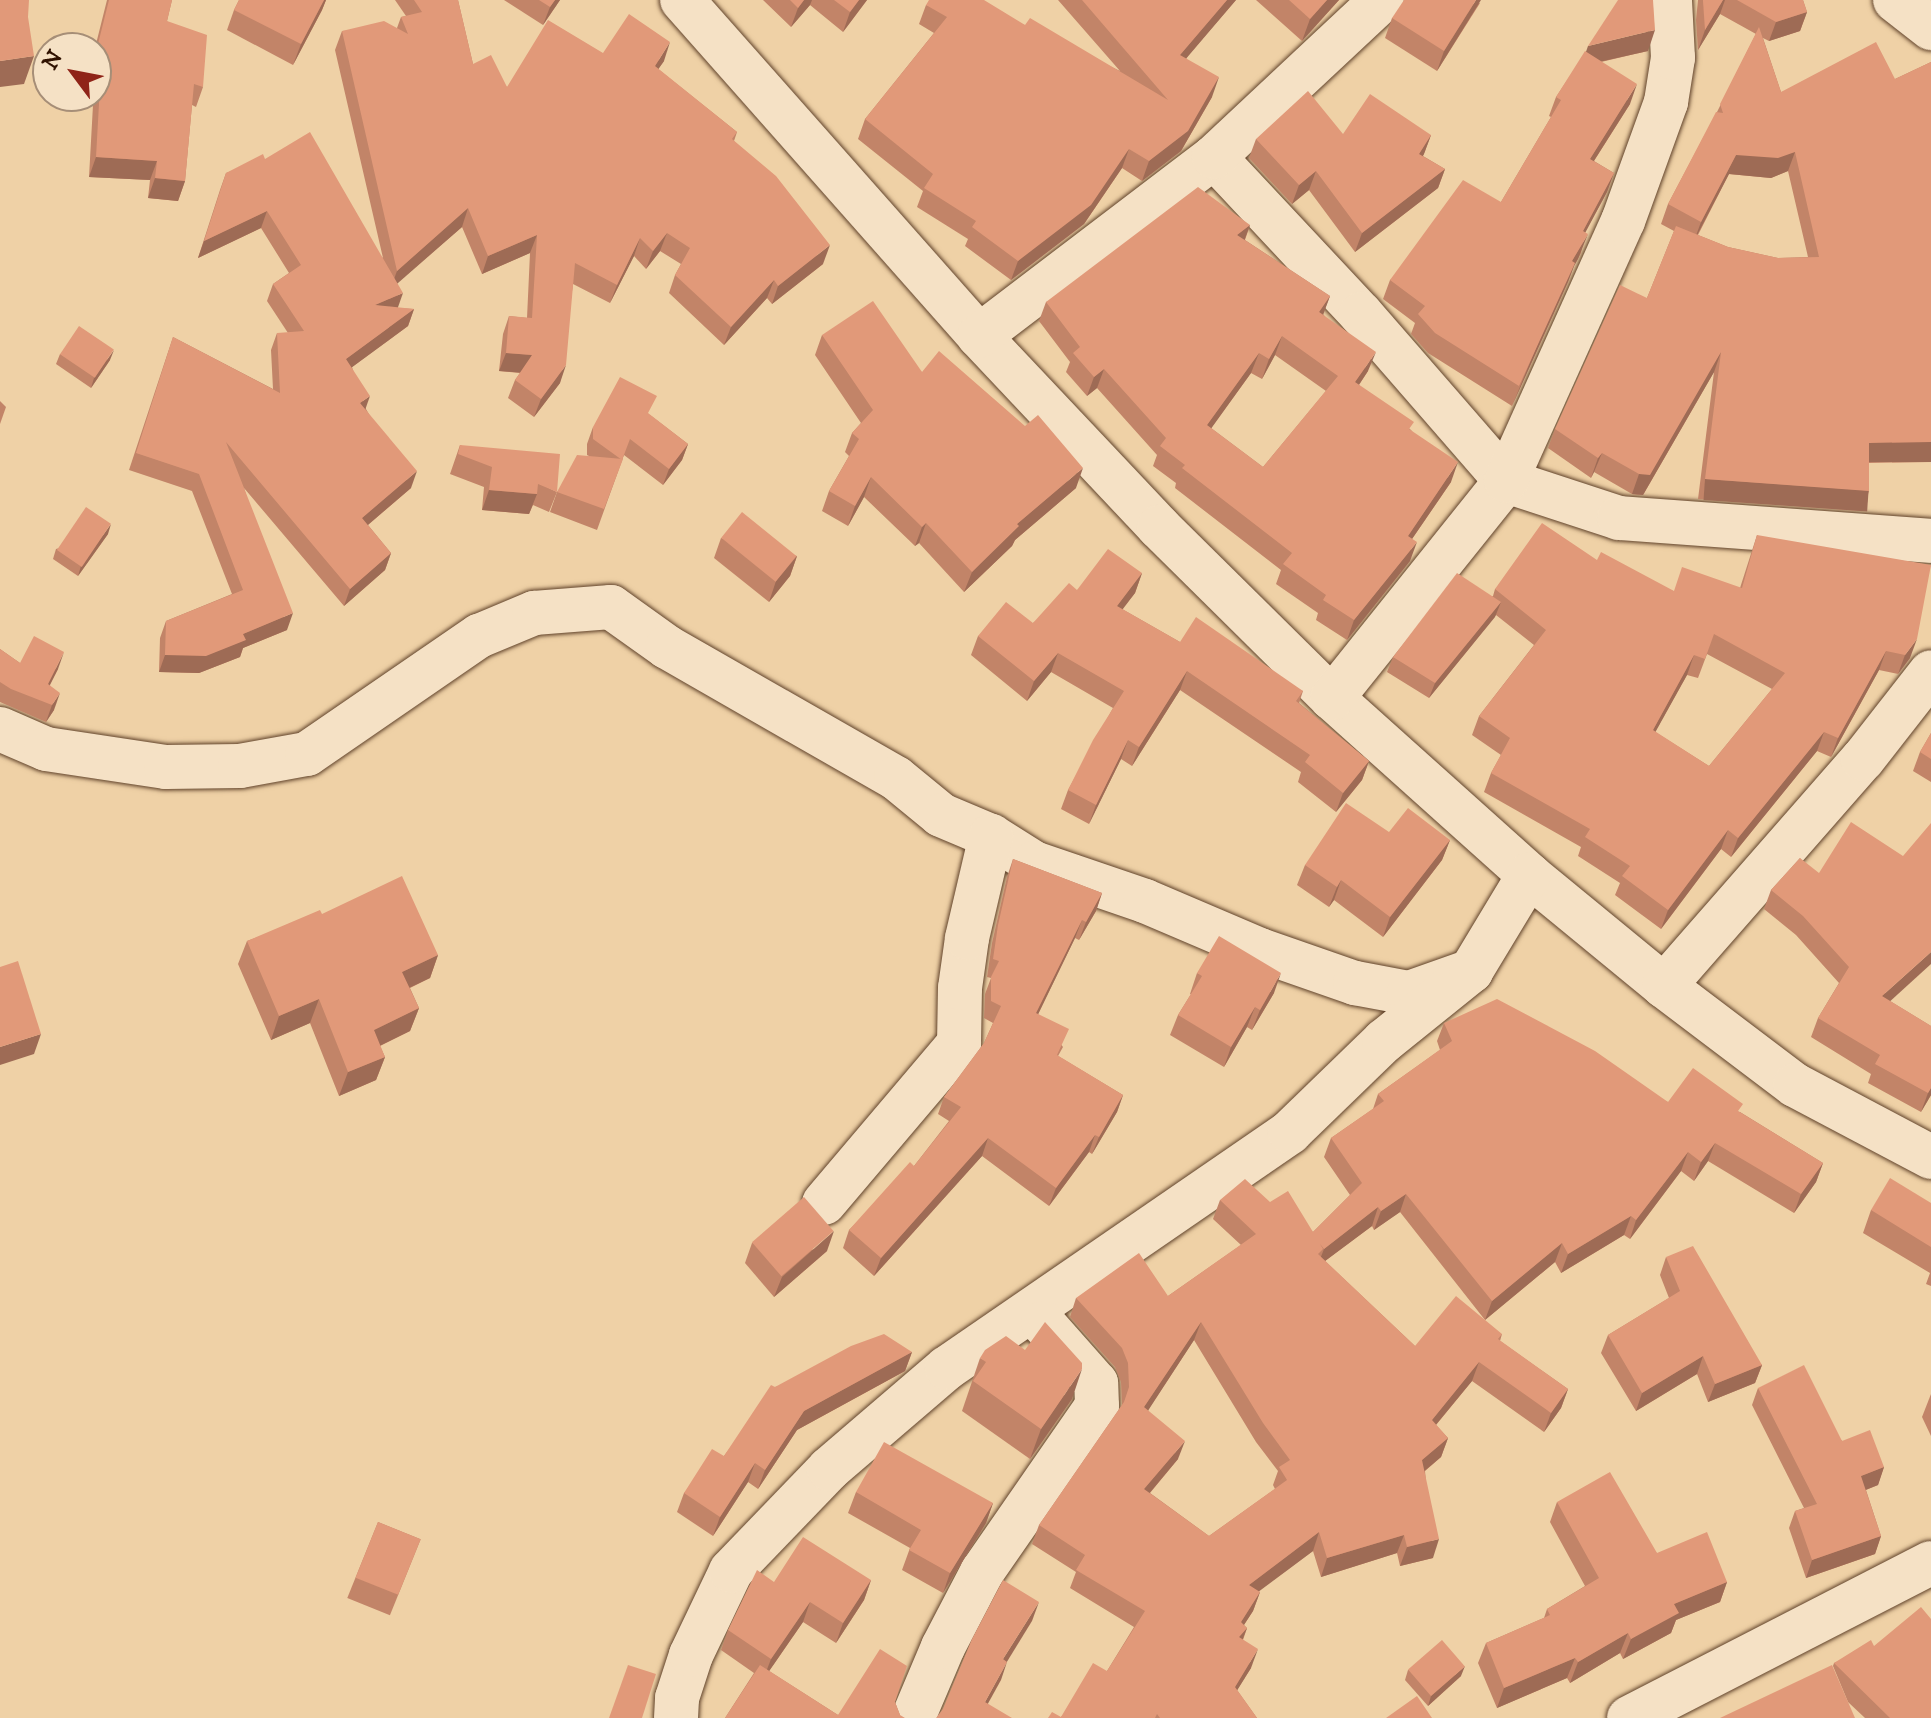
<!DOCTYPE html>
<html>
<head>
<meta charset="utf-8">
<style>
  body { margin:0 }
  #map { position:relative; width:1931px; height:1718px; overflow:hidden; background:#efd1a6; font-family:"IM FELL DW Pica",serif }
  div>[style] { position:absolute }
  .roads { filter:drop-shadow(0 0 2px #60422a) drop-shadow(0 0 2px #60422a) }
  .minor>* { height:44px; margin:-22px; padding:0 22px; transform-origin:22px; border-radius:22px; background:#f5e1c5 }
  .wall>* { inset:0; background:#c28468; transform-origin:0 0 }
  .shaded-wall>* { inset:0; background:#9e6b55; transform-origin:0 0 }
  .building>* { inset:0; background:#e19979; transform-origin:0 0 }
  span { translate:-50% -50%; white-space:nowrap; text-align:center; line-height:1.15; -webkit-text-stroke:6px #f5e1c5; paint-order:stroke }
  .north { position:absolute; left:32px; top:32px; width:80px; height:80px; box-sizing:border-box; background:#f5e1c5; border:2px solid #a68e77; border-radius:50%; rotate:302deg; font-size:22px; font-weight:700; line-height:32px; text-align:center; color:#301201 }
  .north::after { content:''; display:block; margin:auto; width:28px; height:36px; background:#8f2418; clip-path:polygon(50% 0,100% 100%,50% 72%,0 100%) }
</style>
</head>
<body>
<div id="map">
  <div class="roads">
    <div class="minor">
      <div style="left:682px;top:0;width:448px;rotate:48.5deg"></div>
      <div style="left:979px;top:336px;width:262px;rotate:46.7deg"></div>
      <div style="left:1159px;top:527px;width:243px;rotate:44.7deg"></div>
      <div style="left:1332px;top:698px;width:265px;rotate:41.9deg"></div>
      <div style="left:1529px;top:875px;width:175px;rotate:39.4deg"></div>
      <div style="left:1664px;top:986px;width:164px;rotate:37.1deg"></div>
      <div style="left:1795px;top:1085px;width:154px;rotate:27.9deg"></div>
      <div style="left:1895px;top:0;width:46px;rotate:37.9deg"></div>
      <div style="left:1214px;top:157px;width:215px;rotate:46.9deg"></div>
      <div style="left:1361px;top:314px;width:221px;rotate:49deg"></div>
      <div style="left:1506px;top:481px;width:119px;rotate:18.1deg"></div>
      <div style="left:1619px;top:518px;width:313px;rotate:4.2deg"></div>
      <div style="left:979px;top:336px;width:295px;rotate:-37.3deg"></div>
      <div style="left:1214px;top:157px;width:230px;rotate:-43.1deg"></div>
      <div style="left:1332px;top:698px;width:278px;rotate:-51.3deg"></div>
      <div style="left:1506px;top:481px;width:285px;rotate:-65.8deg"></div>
      <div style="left:1623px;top:221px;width:127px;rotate:-70.1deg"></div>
      <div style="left:1666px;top:102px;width:45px;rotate:-81deg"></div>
      <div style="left:1673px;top:58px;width:58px;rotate:-93deg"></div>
      <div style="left:0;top:729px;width:50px;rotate:23.5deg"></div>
      <div style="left:46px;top:749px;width:121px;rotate:8.5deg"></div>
      <div style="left:166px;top:767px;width:74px;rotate:-0.8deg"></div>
      <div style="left:240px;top:766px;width:68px;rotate:-10.2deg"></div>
      <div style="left:307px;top:754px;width:209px;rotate:-34.5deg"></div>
      <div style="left:479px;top:636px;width:60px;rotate:-22.7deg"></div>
      <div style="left:534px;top:613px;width:77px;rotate:-4.5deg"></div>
      <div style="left:611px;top:607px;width:69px;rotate:35.5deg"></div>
      <div style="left:667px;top:647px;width:264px;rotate:29.8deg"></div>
      <div style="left:896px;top:778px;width:58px;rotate:39.4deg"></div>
      <div style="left:941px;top:815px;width:54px;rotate:22.8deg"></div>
      <div style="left:991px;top:836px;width:51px;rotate:32.1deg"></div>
      <div style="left:1034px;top:863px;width:117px;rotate:18.9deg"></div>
      <div style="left:1145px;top:901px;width:125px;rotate:23.1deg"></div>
      <div style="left:1260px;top:950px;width:101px;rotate:19.2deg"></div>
      <div style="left:1355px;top:983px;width:55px;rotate:10.5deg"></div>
      <div style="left:1409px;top:993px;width:66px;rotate:-19.5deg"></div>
      <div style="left:1664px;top:986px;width:302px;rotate:-48.8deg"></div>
      <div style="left:1863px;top:759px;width:110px;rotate:-52deg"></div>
      <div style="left:824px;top:1203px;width:209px;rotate:-49.7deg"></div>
      <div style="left:959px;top:1044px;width:56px;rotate:-89deg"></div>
      <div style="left:960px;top:988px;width:50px;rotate:-82deg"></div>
      <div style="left:967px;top:938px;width:105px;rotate:-76.8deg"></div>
      <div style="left:676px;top:1718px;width:20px;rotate:-87deg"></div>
      <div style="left:677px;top:1698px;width:45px;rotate:-72deg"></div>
      <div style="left:691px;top:1655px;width:93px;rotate:-64.5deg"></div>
      <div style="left:731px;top:1571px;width:141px;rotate:-46.1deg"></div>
      <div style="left:829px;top:1469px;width:155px;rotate:-40.6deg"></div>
      <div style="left:947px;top:1368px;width:416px;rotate:-34.5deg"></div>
      <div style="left:1290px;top:1132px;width:131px;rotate:-44.1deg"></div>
      <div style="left:1384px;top:1041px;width:112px;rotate:-38.8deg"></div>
      <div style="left:1471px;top:971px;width:112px;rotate:-58.9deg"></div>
      <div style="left:913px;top:1718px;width:77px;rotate:-67.1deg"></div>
      <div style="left:943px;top:1647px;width:85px;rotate:-62.5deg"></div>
      <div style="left:982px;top:1572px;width:202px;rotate:-55.3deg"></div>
      <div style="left:1097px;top:1406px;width:23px;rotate:-92deg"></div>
      <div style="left:1096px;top:1383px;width:80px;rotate:-131.5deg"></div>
      <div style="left:1629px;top:1718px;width:339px;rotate:-27.2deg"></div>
    </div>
  </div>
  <div class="wall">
    <div style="clip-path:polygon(107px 0,172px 0,167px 21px,203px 87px,196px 107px,192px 105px,185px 181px,178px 201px,148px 198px,150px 180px,89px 177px,93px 105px,81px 102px,83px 96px,96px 96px,96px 48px,95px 48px)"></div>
    <div style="clip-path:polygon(239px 0,326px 0,322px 10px,293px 65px,227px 30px,234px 10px)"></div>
    <div style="clip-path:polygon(395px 0,458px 0,473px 64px,507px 87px,603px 53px,664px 61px,658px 69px,737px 132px,734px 141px,823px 264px,772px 304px,767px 298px,724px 345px,669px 293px,675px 275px,681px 264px,660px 251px,646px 269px,634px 256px,610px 303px,573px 284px,560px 383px,534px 417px,508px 398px,515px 380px,520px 373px,499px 371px,503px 334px,509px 316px,527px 318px,530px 253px,482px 274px,462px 227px,397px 283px,398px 308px,414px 309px,408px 326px,352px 367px,366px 409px,411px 488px,368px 525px,391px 553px,385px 570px,344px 606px,244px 488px,287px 630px,243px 648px,240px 657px,199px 673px,159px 672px,160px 638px,166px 621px,232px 594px,192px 491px,129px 470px,173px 337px,273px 389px,271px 350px,277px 333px,288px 333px,267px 301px,273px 284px,289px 273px,261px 228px,198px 258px,220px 190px,226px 173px,265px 159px,383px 258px,335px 50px,342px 31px,397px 28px,401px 17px,406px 16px)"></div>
    <div style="clip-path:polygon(504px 0,560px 0,543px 25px)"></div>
    <div style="clip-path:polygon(763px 0,867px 0,843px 32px,810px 5px,791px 27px)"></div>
    <div style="clip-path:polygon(1058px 0,1236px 0,1186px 58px,1212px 97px,1181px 151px,1142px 181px,1122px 168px,1084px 224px,1011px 280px,965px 246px,968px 239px,917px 207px,923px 191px,858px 139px,865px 119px,934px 33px,919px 24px,926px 5px,1025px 25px,1120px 71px)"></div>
    <div style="clip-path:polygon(1256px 0,1339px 0,1302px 41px)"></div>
    <div style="clip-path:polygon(evenodd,1698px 0,1803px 0,1807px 12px,1800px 31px,1769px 41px,1763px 38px,1781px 92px,1895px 79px,1931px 62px,1931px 462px,1869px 463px,1869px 491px,1862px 511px,1698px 499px,1714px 372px,1643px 495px,1632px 494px,1594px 472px,1591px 478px,1548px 448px,1555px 429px,1647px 298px,1674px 231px,1661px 224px,1668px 204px,1717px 112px,1756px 34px,1720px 14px,1698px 50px,1696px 20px,1698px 0,1788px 171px,1808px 257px,1778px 258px,1728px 247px,1698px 235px,1729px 174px,1771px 178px,1788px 171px)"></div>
    <div style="clip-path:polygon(1480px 3px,1437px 71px,1385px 38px,1392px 18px)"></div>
    <div style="clip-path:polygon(1648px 51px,1601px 62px,1630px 104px,1594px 161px,1614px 173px,1607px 192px,1585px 232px,1581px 253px,1574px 266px,1568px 282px,1512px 406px,1428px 353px,1411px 334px,1415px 323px,1383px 299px,1390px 280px,1501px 202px,1551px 117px,1549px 116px,1556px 97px,1586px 52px)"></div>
    <div style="clip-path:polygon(1343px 134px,1431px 135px,1423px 156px,1445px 169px,1438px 188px,1355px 252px,1309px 190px,1292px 204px,1249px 158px,1256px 139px)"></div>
    <div style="clip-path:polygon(evenodd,1250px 225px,1245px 240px,1330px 296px,1323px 314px,1368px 371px,1359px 385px,1411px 430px,1451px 482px,1412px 539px,1410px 561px,1347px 640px,1316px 620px,1318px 613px,1276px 584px,1281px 570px,1175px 488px,1176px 483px,1153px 466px,1157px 455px,1097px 388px,1087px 396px,1066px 372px,1070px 362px,1039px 321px,1046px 302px,1250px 225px,1275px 355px,1326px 391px,1263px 467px,1211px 428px,1251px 373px,1262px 379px,1275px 355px)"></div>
    <div style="clip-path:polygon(822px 335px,922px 372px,1076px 488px,1015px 540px,1012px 546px,964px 592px,919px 543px,915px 546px,864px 497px,848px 526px,822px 511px,829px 491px,849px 456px,845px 452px,852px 433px,861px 423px,815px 355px)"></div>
    <div style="clip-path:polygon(60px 354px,110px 360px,91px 388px,56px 364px)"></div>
    <div style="clip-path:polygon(0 401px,6px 407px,0 424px)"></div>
    <div style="clip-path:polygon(650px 415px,688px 444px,682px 460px,663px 485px,624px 455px,597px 530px,550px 512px,557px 492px,589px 456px,587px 455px,587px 444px,593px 427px)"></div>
    <div style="clip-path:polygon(460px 445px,557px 492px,549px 512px,533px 505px,529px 514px,482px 510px,484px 487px,450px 474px)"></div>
    <div style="clip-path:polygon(108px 534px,78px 576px,53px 559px,56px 549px)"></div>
    <div style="clip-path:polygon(evenodd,1757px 535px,1910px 658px,1898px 674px,1879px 670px,1831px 757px,1817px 751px,1731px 857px,1721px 849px,1661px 929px,1615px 895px,1620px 883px,1578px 856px,1581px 847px,1484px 792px,1491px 773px,1501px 755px,1472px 735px,1479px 716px,1534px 645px,1496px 615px,1429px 698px,1387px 672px,1393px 657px,1493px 596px,1495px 589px,1597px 560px,1673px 591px,1740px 588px,1757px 535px,1707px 654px,1772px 689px,1709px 766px,1655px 732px,1687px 675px,1698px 678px,1707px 654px)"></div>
    <div style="clip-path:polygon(721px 538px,797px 556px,790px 576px,769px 602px,714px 558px)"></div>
    <div style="clip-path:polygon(1142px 573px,1135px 593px,1122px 609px,1180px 642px,1303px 691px,1299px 703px,1369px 761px,1362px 780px,1336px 812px,1298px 782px,1301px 772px,1180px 690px,1132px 766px,1121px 759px,1089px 824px,1061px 809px,1068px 790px,1113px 708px,1051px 672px,1027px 701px,971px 655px,978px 636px,1033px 623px,1077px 590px)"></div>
    <div style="clip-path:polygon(0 649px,20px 663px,58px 669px,50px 685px,54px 710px,46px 722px,0 702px)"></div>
    <div style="clip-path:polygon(1931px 733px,1931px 782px,1913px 771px,1920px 752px)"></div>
    <div style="clip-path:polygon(1389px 832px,1450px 840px,1442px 860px,1383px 937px,1334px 900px,1329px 907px,1297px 885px,1305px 865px)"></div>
    <div style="clip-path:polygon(1800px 858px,1890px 1001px,1931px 1026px,1931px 1095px,1921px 1112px,1868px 1083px,1871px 1074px,1811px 1037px,1818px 1018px,1839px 983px,1796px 935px,1764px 909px,1771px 890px)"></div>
    <div style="clip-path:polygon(1013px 859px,1102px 893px,1096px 911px,1079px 940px,1075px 938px,1038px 1014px,1063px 1047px,1058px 1056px,1123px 1095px,1117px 1112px,1092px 1154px,1089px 1152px,1049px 1206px,982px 1156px,874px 1276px,843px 1248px,849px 1230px,914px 1166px,949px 1121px,938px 1114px,944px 1097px,984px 1043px,993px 1023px,984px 1018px,985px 994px,991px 978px,987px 977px,992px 943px,1007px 877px)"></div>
    <div style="clip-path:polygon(322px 914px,438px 955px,430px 978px,410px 988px,419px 1008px,410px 1031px,380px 1046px,385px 1057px,376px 1080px,339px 1096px,310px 1023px,271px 1040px,238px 964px,247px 941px)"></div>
    <div style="clip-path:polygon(1197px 973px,1274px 993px,1252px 1030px,1247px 1027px,1224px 1067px,1170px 1035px,1178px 1015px,1191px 994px,1190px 994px)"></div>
    <div style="clip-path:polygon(evenodd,1444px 1023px,1668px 1102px,1740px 1112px,1823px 1163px,1816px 1182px,1794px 1213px,1708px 1161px,1694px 1181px,1681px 1171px,1630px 1239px,1624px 1235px,1561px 1273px,1555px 1262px,1485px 1320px,1400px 1212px,1374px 1230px,1372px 1226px,1325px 1261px,1415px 1346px,1502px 1334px,1500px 1341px,1568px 1389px,1561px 1408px,1544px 1432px,1472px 1381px,1436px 1425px,1448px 1438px,1441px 1457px,1425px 1471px,1433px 1558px,1400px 1566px,1397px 1553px,1321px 1577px,1313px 1551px,1258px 1591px,1260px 1592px,1253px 1611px,1244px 1625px,1247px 1628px,1243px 1640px,1251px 1668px,1237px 1690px,1257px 1718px,1048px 1718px,1061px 1717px,1107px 1671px,1134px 1627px,1070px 1588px,1076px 1572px,1032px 1544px,1039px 1525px,1122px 1405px,1121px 1382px,1115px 1367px,1070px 1317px,1076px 1298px,1168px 1296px,1241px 1245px,1213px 1219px,1220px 1200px,1270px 1202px,1313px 1232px,1350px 1195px,1324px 1157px,1331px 1138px,1373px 1109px,1378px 1094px,1440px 1050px,1437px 1041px,1444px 1023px,1194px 1340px,1256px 1442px,1278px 1471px,1273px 1485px,1275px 1489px,1209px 1536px,1150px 1493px,1178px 1459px,1148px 1410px,1194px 1340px)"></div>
    <div style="clip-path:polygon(1931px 1203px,1931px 1286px,1926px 1284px,1930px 1273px,1863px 1233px,1871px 1210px)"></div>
    <div style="clip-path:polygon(752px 1243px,827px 1251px,774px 1297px,745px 1263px)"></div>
    <div style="clip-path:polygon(1666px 1257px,1762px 1365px,1755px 1383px,1708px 1402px,1697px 1374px,1636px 1411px,1601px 1353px,1608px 1335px,1669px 1298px,1660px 1275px)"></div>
    <div style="clip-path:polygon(912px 1352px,905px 1371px,797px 1430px,758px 1489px,748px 1482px,713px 1536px,677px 1512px,684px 1493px,724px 1456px,775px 1387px)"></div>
    <div style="clip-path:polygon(980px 1358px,1072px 1399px,1030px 1459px,962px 1411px)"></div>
    <div style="clip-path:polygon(1758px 1388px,1884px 1467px,1878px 1485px,1866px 1490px,1881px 1536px,1875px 1554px,1806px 1578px,1789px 1528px,1795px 1511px,1804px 1508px,1752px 1405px)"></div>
    <div style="clip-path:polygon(1931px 1394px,1931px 1436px,1922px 1417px)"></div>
    <div style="clip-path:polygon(856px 1492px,993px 1503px,986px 1523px,943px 1593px,902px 1570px,910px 1548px,848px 1513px)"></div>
    <div style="clip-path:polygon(1557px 1502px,1657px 1553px,1727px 1582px,1720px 1602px,1676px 1620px,1671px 1633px,1623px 1659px,1620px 1653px,1570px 1683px,1567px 1678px,1497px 1708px,1478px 1663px,1486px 1643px,1544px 1618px,1547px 1609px,1585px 1586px,1550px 1522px)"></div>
    <div style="left:378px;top:1522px;width:46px;height:82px;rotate:22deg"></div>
    <div style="clip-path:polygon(871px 1580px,864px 1600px,836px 1643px,803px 1622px,769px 1671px,838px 1715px,895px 1702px,900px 1715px,725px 1718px,754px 1673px,721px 1650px,728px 1630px,774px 1582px)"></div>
    <div style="clip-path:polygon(1874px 1646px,1931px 1718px,1865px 1718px,1848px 1702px,1833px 1666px,1834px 1663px)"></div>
    <div style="clip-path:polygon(1408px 1670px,1461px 1676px,1428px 1706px,1405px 1680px)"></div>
  </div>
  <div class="shaded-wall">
    <div style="clip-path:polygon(324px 0,326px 0,322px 10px,293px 65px,301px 44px)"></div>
    <div style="clip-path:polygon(555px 0,560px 0,543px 25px,550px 7px)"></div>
    <div style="clip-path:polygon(804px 0,812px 0,810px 5px,791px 27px,798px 8px)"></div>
    <div style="clip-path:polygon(859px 0,867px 0,843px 32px,850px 12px)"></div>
    <div style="clip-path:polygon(1227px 0,1236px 0,1173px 74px,1180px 55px)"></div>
    <div style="clip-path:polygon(1327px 0,1339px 0,1302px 41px,1310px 19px)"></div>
    <div style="clip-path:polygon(1476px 0,1481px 0,1437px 71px,1444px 51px)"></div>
    <div style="clip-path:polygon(1723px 0,1725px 0,1720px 14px,1698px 50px,1705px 30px)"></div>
    <div style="clip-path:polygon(1807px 12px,1800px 31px,1769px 41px,1776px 22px)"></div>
    <div style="clip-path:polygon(1655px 30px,1648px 51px,1581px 66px,1588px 46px)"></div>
    <div style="clip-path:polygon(670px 42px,664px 61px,648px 84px,655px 66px)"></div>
    <div style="clip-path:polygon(34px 56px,24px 84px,0 87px,0 61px)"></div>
    <div style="clip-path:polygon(1219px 77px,1212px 97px,1181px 151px,1142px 181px,1149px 161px)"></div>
    <div style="clip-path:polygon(1637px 84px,1630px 104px,1583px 178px,1590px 159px)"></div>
    <div style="clip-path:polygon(1431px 135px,1424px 154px,1412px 173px,1419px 154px)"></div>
    <div style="clip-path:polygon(1129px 149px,1122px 168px,1084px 224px,1011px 280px,1018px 261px)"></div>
    <div style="clip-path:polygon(1795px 152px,1788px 171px,1771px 178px,1729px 174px,1694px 241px,1701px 222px,1736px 155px)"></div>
    <div style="clip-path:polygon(96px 157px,157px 161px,150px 180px,89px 177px)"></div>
    <div style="clip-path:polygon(1445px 169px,1438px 188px,1355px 252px,1362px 233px)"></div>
    <div style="clip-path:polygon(1316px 171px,1309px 190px,1292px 204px,1299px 185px)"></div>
    <div style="clip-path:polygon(1614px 173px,1607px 192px,1576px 250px,1583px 231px)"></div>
    <div style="clip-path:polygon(155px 178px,185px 181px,178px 201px,148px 198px)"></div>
    <div style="clip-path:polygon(468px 208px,462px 227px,390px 290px,397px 271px)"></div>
    <div style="clip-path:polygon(267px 211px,261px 228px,198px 258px,204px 241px)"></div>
    <div style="clip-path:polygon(1250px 225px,1243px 244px,1237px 235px)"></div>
    <div style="clip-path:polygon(667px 233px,660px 251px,646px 269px,653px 251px)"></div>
    <div style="clip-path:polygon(1588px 234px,1578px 259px,1574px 266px,1568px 282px,1512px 406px,1572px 261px)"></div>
    <div style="clip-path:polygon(537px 235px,530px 253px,482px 274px,488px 256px)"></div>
    <div style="clip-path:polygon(640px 238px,634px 256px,610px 303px,617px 285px)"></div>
    <div style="clip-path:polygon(830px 245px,823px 264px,772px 304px,778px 286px)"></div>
    <div style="clip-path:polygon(774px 280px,767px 298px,724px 345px,731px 327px)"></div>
    <div style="clip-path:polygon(403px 293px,397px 310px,375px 305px)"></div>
    <div style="clip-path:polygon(1330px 296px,1323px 315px,1319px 312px)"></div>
    <div style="clip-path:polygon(414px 309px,408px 326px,340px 376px,346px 359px)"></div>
    <div style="clip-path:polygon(1282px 336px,1275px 355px,1262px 379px,1269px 359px)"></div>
    <div style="clip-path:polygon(114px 350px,110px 360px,91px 388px,94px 378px)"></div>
    <div style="clip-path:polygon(1376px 352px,1368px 371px,1348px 401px,1355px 382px)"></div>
    <div style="clip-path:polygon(1721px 352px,1714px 372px,1643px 495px,1632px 494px,1639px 474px)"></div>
    <div style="clip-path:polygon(506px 353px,532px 355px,526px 373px,499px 371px)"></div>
    <div style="clip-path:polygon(1259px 353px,1251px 373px,1200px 444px,1207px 425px)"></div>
    <div style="clip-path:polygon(566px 365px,560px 383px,534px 417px,541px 399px)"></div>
    <div style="clip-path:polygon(1104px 369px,1097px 388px,1087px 396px,1094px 377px)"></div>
    <div style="clip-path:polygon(370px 396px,364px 413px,360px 403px)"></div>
    <div style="left:1931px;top:442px;width:20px;height:62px;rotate:90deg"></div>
    <div style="clip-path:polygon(688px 444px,682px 460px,663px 485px,669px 469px)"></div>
    <div style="clip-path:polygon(1602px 453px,1594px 472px,1591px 478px,1598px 458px)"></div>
    <div style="clip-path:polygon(1458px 462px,1451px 482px,1401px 555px,1408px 536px)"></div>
    <div style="clip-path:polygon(1083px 468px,1076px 488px,1015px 540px,1012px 546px,964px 592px,972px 572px,1017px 524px)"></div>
    <div style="clip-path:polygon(417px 471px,411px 488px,356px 535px,362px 518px)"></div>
    <div style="clip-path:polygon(871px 477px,864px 497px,848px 526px,855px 506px)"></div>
    <div style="left:1705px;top:479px;width:164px;height:21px;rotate:4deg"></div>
    <div style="clip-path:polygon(489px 490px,537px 494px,529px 514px,482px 510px)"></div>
    <div style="clip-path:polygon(926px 523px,919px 543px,915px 546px,922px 527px)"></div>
    <div style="clip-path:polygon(111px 524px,108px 534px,78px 576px,81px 566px)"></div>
    <div style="clip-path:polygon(1417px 542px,1410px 561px,1347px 640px,1354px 620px)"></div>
    <div style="clip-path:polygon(391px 553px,385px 570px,344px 606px,350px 589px)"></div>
    <div style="clip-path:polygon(797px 556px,790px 576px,769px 602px,776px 581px)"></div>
    <div style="clip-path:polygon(1142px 573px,1135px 593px,1110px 626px,1117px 606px)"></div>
    <div style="clip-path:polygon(1501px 602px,1495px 617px,1429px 698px,1435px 683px)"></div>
    <div style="clip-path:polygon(293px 613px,287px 630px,243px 648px,240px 657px,199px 673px,159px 672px,165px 655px,243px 634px)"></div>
    <div style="clip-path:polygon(1917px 639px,1910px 658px,1898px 674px,1905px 655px)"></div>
    <div style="clip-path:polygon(1886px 651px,1879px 670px,1831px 757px,1838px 738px)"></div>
    <div style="clip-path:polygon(64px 652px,58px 669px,42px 700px,48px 684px)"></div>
    <div style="clip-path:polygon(1058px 653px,1051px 672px,1027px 701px,1034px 681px)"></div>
    <div style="clip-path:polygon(1694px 655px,1687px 675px,1646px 749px,1653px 730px)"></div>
    <div style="clip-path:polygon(1187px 671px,1180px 690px,1132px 766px,1139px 747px)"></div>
    <div style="clip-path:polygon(60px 693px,54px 710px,46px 722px,52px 705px)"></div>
    <div style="clip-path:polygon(1824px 732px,1817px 751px,1731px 857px,1738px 838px)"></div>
    <div style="clip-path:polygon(1128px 740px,1121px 759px,1089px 824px,1096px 805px)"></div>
    <div style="clip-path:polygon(1369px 761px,1362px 780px,1336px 812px,1343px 793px)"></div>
    <div style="clip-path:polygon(1728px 830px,1721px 849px,1661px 929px,1668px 910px)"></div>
    <div style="clip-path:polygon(1450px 840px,1442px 860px,1383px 937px,1390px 917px)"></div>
    <div style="clip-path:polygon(1341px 880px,1334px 900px,1329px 907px,1337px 887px)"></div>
    <div style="clip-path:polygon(1102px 893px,1096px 911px,1079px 940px,1086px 922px)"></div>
    <div style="clip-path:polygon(1082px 920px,1075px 938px,1030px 1031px,1036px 1013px)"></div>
    <div style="clip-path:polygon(1931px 952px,1931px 964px,1875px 1015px,1882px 996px)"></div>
    <div style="clip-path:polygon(438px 955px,430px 978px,394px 995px,402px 972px)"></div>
    <div style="clip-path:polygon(1281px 973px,1274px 993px,1252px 1030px,1260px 1010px)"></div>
    <div style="clip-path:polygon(319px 999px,310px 1023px,271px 1040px,279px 1016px)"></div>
    <div style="clip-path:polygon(1255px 1007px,1247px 1027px,1224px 1067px,1231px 1047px)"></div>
    <div style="clip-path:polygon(419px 1008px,410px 1031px,365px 1053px,374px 1030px)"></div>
    <div style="clip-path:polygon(41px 1034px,34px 1054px,0 1065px,0 1047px)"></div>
    <div style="clip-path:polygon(385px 1057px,376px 1080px,339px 1096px,348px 1072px)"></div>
    <div style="clip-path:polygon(1931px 1088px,1931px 1095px,1921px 1112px,1928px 1093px)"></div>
    <div style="clip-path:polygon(1123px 1095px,1117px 1112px,1092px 1154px,1099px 1137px)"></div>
    <div style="clip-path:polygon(1095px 1135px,1089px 1152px,1049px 1206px,1056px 1188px)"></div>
    <div style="clip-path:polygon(988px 1138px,982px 1156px,874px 1276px,881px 1258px)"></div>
    <div style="clip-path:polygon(1715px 1143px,1708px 1161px,1694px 1181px,1701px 1162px)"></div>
    <div style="clip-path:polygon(1688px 1152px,1681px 1171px,1630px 1239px,1636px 1220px)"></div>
    <div style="clip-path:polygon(1823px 1163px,1816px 1182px,1794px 1213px,1801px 1194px)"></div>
    <div style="clip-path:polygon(1406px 1194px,1400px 1212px,1374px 1230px,1381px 1211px)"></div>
    <div style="clip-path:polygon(1378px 1207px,1372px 1226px,1317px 1267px,1324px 1249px)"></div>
    <div style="clip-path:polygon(1631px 1216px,1624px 1235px,1561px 1273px,1568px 1254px)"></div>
    <div style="clip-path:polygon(834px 1231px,827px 1251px,774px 1297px,782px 1277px)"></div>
    <div style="clip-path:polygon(1562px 1243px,1555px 1262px,1485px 1320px,1492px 1301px)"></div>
    <div style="clip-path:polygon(1201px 1322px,1194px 1340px,1138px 1426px,1144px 1407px)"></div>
    <div style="clip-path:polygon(912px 1352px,905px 1371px,797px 1430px,758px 1489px,765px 1470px,804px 1411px)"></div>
    <div style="clip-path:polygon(1703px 1356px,1697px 1374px,1636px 1411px,1642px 1393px)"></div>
    <div style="clip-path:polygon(1479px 1362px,1472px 1381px,1425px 1438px,1432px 1420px)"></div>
    <div style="clip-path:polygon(1762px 1365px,1755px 1383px,1708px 1402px,1715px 1384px)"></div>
    <div style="clip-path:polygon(1082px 1369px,1072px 1399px,1030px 1459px,1041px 1429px)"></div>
    <div style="clip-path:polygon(1568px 1389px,1561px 1408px,1544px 1432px,1551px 1413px)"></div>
    <div style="clip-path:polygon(1448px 1438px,1441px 1457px,1415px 1479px,1422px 1460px)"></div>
    <div style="clip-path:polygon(1185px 1441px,1178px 1459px,1137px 1508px,1144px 1489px)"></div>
    <div style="clip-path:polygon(755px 1463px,748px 1482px,713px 1536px,720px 1517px)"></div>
    <div style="clip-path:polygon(1884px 1467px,1878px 1485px,1855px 1494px,1861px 1476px)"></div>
    <div style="clip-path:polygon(993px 1503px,986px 1523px,943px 1593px,950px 1573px)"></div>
    <div style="clip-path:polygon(1319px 1532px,1313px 1551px,1242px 1604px,1249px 1585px)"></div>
    <div style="clip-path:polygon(1404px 1535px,1397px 1553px,1321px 1577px,1327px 1558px)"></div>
    <div style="clip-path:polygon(1881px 1536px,1875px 1554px,1806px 1578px,1812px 1560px)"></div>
    <div style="clip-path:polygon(1439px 1539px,1433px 1558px,1400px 1566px,1407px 1547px)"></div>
    <div style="clip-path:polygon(871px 1580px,864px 1600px,836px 1643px,843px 1623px)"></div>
    <div style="clip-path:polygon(1727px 1582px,1720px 1602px,1676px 1620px,1671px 1633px,1623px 1659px,1631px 1639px,1674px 1604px)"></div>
    <div style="clip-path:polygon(1260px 1592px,1253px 1611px,1234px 1640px,1241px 1622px)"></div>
    <div style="clip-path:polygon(810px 1602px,803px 1622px,763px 1680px,771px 1659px)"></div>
    <div style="clip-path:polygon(1039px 1602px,1032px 1621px,997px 1678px,1003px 1659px)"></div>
    <div style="clip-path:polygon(1247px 1628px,1240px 1646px,1239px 1637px)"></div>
    <div style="clip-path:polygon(1628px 1633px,1620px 1653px,1570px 1683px,1578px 1662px)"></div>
    <div style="clip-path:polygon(1258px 1649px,1251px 1668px,1228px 1705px,1235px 1687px)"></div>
    <div style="clip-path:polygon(1575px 1658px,1567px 1678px,1497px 1708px,1504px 1688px)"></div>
    <div style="clip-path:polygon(1007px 1662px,1001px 1680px,980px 1718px,985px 1702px)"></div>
    <div style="clip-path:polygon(1465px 1666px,1461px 1676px,1428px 1706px,1431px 1696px)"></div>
  </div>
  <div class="building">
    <div style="clip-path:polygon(0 0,29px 0,28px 17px,34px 56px,0 61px)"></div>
    <div style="clip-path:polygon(109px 0,172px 0,167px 21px,207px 35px,203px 87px,194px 84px,185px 181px,155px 178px,157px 161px,96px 157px,100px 86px,96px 85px,96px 52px)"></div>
    <div style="clip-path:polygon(239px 0,324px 0,301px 44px,234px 10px)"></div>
    <div style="clip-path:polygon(414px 0,458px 0,473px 64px,491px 55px,507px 87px,548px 20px,603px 53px,629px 14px,670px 42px,655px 66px,737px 132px,732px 139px,776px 176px,830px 245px,778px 286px,774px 280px,731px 327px,675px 275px,690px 248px,667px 233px,653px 251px,640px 238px,617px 285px,575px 263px,566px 365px,541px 399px,515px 380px,532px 355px,506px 353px,509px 316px,532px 318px,537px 235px,488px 256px,468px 208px,397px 271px,342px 31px,384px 21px,408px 34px,401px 17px,422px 12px)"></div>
    <div style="clip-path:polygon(539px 0,555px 0,550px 7px)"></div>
    <div style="clip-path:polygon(790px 0,804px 0,798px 8px)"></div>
    <div style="clip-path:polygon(834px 0,859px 0,850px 12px)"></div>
    <div style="clip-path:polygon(929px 0,984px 0,1025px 25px,1030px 18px,1168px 100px,1082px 0,1227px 0,1180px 55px,1219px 77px,1188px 131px,1149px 161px,1129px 149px,1091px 205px,1018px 261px,972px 227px,976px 221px,924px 188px,933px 174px,865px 119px,947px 17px,926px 5px)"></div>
    <div style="clip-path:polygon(1289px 0,1327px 0,1310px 19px)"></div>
    <div style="clip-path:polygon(1404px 0,1476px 0,1444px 51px,1392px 18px)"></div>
    <div style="clip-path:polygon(1618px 0,1653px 0,1655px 30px,1588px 46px)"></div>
    <div style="clip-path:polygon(1703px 0,1723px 0,1705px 30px,1703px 1px)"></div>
    <div style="clip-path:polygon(1737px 0,1803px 0,1807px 12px,1776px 22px)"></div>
    <div style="clip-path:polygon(1759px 27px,1781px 92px,1876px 42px,1895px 79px,1931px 62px,1931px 442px,1869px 443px,1869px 491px,1705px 479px,1721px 352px,1650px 475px,1639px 474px,1602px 453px,1598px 458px,1555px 429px,1620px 285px,1647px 298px,1676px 226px,1728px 247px,1778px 258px,1819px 257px,1795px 152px,1778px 158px,1736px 155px,1701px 222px,1668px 204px,1716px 112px,1723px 113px,1720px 104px)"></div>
    <div style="clip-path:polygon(1585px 51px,1637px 84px,1590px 159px,1614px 173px,1583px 231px,1588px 234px,1572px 261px,1575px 263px,1519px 386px,1435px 333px,1418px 314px,1425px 306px,1390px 280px,1463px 180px,1501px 202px,1561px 100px,1556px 97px)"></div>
    <div style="clip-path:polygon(1308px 91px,1343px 134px,1370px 94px,1431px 135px,1419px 154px,1445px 169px,1362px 233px,1316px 171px,1299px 185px,1256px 139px)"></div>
    <div style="clip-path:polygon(310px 132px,403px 293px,375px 305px,414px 309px,346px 359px,370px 396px,360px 403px,417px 471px,362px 518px,391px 553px,350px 589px,226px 442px,293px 613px,243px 634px,246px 640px,206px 656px,165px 655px,166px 621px,243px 590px,199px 474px,136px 453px,173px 337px,280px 393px,277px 333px,304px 331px,273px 284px,301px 265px,267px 211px,204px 241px,226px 173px,263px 154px,265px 159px)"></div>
    <div style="clip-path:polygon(evenodd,1198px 187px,1250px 225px,1237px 235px,1330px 296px,1319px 312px,1376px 352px,1355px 382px,1414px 422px,1409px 429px,1458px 462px,1408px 536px,1417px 542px,1354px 620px,1323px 600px,1326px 595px,1283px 564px,1292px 553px,1182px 468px,1185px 465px,1160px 446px,1166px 438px,1104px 369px,1094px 377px,1073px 353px,1080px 347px,1046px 302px,1198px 187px,1282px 336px,1338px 376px,1263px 467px,1207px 425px,1259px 353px,1269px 359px,1282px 336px)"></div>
    <div style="clip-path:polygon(873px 301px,922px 372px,939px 351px,1025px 426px,1038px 415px,1083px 468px,1017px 524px,1019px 526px,972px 572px,926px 523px,922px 527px,871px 477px,855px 506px,829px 491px,859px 439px,852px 433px,873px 410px,822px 335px)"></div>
    <div style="left:79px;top:326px;width:42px;height:34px;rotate:34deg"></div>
    <div style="clip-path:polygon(620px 377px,657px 396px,648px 413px,688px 444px,669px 469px,630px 439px,622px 460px,593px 439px,593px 427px)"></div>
    <div style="clip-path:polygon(460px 445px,560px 454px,557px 492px,538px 484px,537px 494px,489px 490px,492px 467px,458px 454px)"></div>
    <div style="clip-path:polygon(577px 455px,623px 459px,604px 509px,557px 492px)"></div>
    <div style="left:86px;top:507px;width:30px;height:52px;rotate:34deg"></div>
    <div style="left:742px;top:512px;width:70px;height:33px;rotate:39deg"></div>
    <div style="clip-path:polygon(evenodd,1542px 523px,1597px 560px,1601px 552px,1674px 591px,1682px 567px,1742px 588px,1757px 535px,1931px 565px,1917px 639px,1905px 655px,1886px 651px,1838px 738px,1824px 732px,1738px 838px,1728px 830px,1668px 910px,1622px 876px,1630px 866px,1585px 837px,1590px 829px,1491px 773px,1510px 738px,1479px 716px,1546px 630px,1495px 589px,1542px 523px,1714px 634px,1785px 673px,1709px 766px,1653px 730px,1694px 655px,1705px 659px,1714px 634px)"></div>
    <div style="clip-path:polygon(1108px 549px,1142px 573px,1117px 606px,1180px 642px,1196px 617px,1303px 691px,1296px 701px,1369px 761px,1343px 793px,1305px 762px,1310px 755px,1187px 671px,1139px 747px,1128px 740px,1096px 805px,1068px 790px,1093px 740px,1124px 691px,1058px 653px,1034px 681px,978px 636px,1006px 602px,1033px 623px,1069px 583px,1077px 590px)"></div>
    <div style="clip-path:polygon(1457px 573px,1501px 602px,1435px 683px,1393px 657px)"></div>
    <div style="clip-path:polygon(34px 636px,64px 652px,48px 684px,60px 693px,52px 705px,11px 689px,0 682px,0 649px,20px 663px)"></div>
    <div style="clip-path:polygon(1931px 733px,1931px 759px,1920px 752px)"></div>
    <div style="clip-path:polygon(1346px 803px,1389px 832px,1408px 808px,1450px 840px,1390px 917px,1341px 880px,1337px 887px,1305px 865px)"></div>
    <div style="clip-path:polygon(1851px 822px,1903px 856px,1931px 823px,1931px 952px,1882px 996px,1931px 1026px,1931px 1088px,1928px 1093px,1875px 1064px,1880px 1055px,1818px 1018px,1849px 967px,1803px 916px,1771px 890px,1800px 858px,1819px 873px)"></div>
    <div style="clip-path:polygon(1013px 859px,1102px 893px,1086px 922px,1082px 920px,1036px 1013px,1069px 1029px,1057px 1055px,1123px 1095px,1099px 1137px,1095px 1135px,1056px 1188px,988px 1138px,881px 1258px,849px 1230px,910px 1162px,914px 1166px,961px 1107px,944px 1097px,984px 1043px,1001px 1006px,991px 1001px,991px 977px,999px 961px,993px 959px,998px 925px)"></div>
    <div style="clip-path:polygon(402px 876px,438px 955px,402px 972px,419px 1008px,374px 1030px,385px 1057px,348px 1072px,319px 999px,279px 1016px,247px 941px,320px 910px,322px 914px)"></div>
    <div style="clip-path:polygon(1219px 936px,1281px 973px,1260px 1010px,1255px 1007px,1231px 1047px,1178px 1015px,1202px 976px,1197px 973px)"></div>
    <div style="clip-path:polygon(18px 961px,41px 1034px,0 1047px,0 967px)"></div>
    <div style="clip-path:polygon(evenodd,1497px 999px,1595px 1051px,1668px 1102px,1693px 1068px,1743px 1104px,1738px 1111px,1823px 1163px,1801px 1194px,1715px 1143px,1701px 1162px,1688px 1152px,1636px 1220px,1631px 1216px,1568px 1254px,1562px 1243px,1492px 1301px,1406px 1194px,1381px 1211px,1378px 1207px,1324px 1249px,1320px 1244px,1323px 1249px,1318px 1254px,1415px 1346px,1456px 1296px,1502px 1334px,1498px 1339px,1568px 1389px,1551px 1413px,1479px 1362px,1432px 1420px,1448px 1438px,1422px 1460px,1439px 1539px,1407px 1547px,1404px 1535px,1327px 1558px,1319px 1532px,1249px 1585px,1260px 1592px,1241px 1622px,1247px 1628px,1239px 1637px,1258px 1649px,1235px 1687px,1257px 1718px,1160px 1718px,1157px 1714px,1155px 1718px,1048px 1718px,1052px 1712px,1061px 1717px,1093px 1663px,1107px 1671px,1145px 1611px,1076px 1570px,1085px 1555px,1039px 1525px,1124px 1402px,1129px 1387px,1128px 1363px,1122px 1348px,1076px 1298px,1139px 1253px,1168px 1296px,1256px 1234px,1220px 1200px,1245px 1179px,1270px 1202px,1288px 1191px,1313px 1232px,1362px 1183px,1331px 1138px,1384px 1101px,1378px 1094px,1452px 1041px,1444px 1023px,1497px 999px,1201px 1322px,1263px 1423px,1290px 1460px,1279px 1467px,1287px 1480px,1209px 1536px,1144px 1489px,1185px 1441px,1144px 1407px,1201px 1322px)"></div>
    <div style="clip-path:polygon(1890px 1178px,1931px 1203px,1931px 1247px,1871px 1210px)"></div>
    <div style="left:804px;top:1197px;width:45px;height:69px;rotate:49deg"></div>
    <div style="clip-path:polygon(1693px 1246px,1762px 1365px,1715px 1384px,1703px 1356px,1642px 1393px,1608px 1335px,1680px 1291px,1666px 1257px)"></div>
    <div style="clip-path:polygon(1045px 1322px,1082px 1363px,1082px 1369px,1041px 1429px,973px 1381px,986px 1362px,980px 1358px,985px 1350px,1006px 1336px,1025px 1350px)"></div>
    <div style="clip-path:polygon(884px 1334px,912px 1352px,804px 1411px,765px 1470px,755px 1463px,720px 1517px,684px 1493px,712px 1449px,724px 1456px,771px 1385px,775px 1387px,851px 1346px)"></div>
    <div style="clip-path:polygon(1804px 1365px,1842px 1441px,1870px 1430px,1884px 1467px,1861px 1476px,1881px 1536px,1812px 1560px,1795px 1511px,1817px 1504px,1758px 1388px)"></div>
    <div style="clip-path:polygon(884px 1442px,993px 1503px,950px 1573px,909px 1550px,921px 1530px,856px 1492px)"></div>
    <div style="clip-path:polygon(1610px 1472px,1657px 1553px,1707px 1532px,1727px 1582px,1674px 1604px,1679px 1613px,1631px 1639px,1628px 1633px,1578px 1662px,1575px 1658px,1504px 1688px,1486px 1643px,1550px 1615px,1547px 1609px,1599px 1578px,1557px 1502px)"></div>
    <div style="left:378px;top:1522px;width:46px;height:60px;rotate:22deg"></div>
    <div style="clip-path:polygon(803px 1537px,871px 1580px,843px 1623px,810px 1602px,771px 1659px,728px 1630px,757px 1570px,774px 1582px)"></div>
    <div style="clip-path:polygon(1003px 1580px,1039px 1602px,1003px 1659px,1007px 1662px,985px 1702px,1012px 1718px,936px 1718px,943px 1709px,972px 1639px)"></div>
    <div style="clip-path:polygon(1921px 1607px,1931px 1619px,1931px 1718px,1890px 1718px,1834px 1663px,1871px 1640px,1874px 1646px)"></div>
    <div style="left:1442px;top:1640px;width:35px;height:45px;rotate:49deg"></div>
    <div style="clip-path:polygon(880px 1649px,907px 1666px,895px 1702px,900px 1715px,905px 1718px,725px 1718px,760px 1665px,838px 1715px)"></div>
    <div style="clip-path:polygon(628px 1665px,656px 1674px,642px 1718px,609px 1718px)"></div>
    <div style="clip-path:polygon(1832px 1665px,1855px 1718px,1720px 1718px)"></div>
    <div style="clip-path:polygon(1417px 1696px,1432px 1718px,1386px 1718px)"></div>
  </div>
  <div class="north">N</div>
</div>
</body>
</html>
